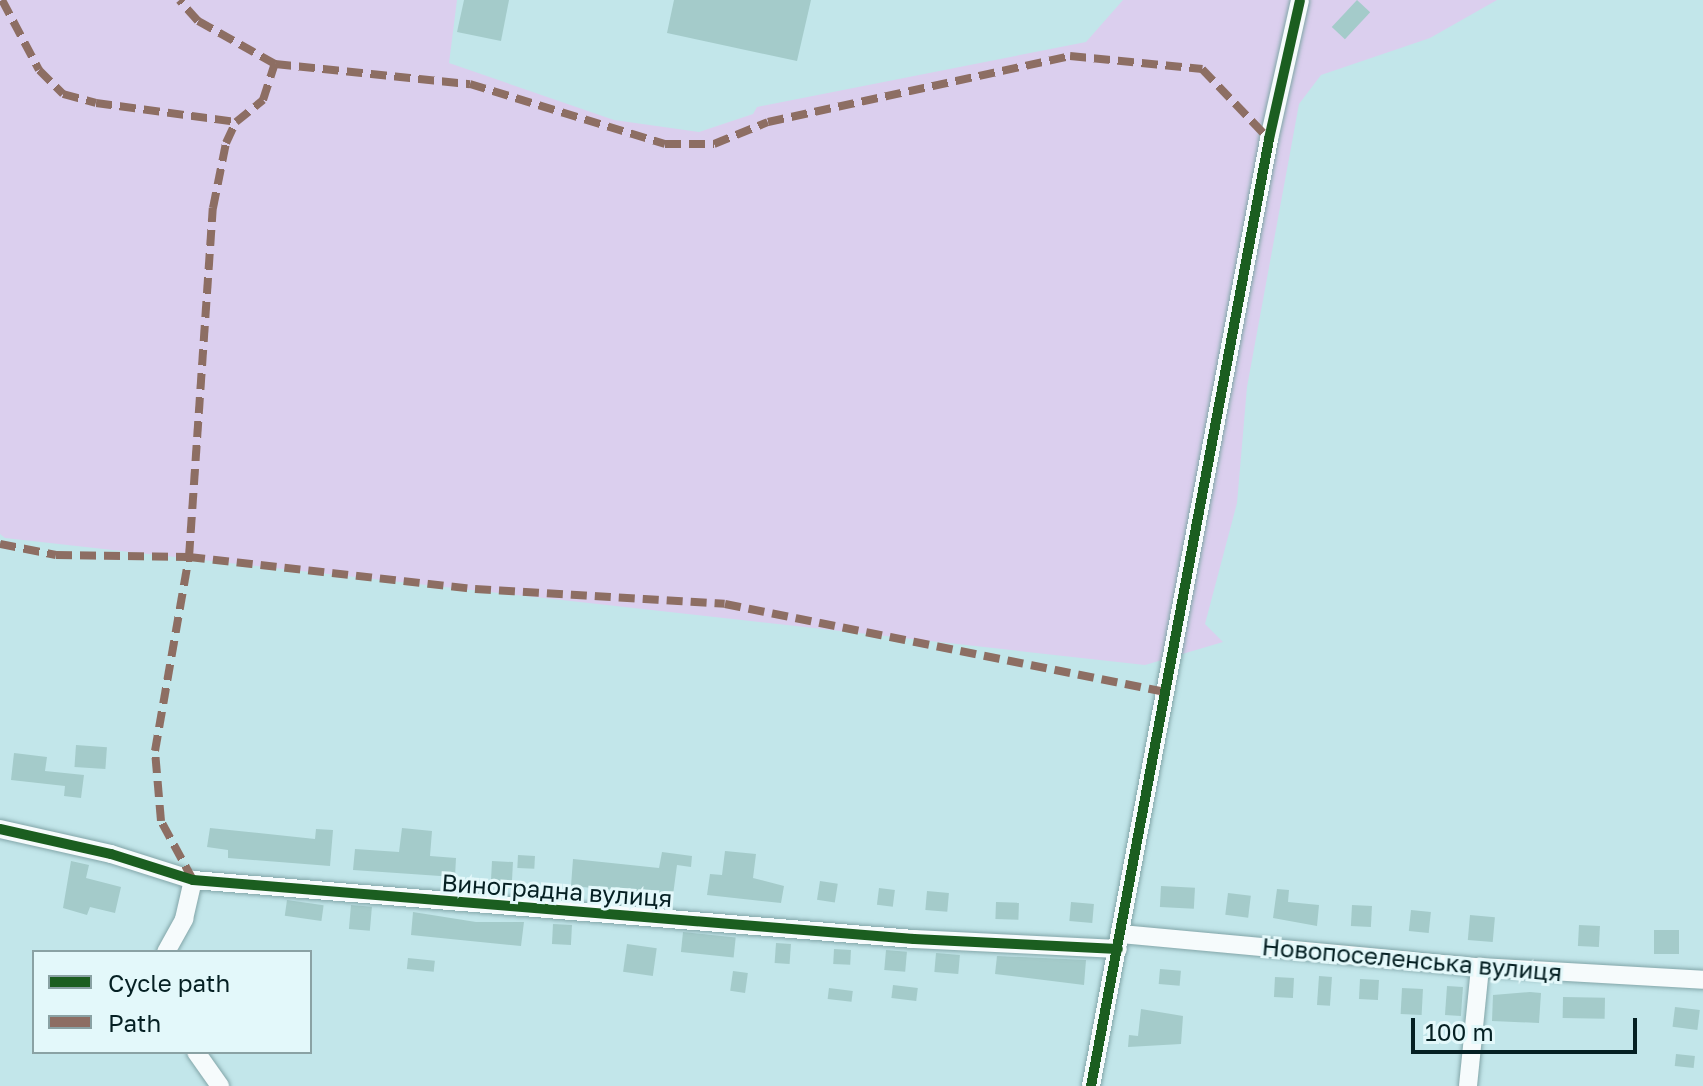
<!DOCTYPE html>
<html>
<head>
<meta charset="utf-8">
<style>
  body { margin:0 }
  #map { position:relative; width:1703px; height:1086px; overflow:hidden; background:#c2e6ea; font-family:"Golos Text",sans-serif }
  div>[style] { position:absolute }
  .green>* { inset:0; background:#dbcfee }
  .building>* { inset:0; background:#a4cbca; transform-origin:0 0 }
  .roads { filter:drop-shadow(0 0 2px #82a5a8) drop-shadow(0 0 2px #82a5a8) }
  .street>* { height:18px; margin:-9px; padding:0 9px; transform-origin:9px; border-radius:9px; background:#f6fbfc }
  .quiet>* { height:8px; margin-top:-4px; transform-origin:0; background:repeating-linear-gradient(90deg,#8d6e63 0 16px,transparent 0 24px) }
  .cycleway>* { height:10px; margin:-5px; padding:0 5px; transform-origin:5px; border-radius:5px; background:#1b5e20 }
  span { translate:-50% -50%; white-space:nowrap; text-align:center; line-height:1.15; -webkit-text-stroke:6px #e3f8fa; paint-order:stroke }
  .street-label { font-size:24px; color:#052023 }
  .legend { position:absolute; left:32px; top:950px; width:280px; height:104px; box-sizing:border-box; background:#e3f8fa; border:2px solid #8aa2a4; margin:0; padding:10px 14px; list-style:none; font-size:24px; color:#052023 }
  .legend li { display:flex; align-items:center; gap:16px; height:40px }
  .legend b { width:40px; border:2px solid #8aa2a4 }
  .scale { position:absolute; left:1411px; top:1018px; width:226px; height:36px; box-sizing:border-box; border:4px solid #052023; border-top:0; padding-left:10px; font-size:24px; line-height:28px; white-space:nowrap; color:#052023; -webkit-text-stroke:6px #e3f8fa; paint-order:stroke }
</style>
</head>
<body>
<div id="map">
  <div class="green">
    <div style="clip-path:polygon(0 0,457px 0,449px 63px,614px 120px,699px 132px,753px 114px,757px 107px,1086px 42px,1123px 0,1497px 0,1430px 38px,1321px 75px,1299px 104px,1247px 387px,1237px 503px,1205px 624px,1223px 642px,1145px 665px,5px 538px,0 534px)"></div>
  </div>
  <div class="building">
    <div style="clip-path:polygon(464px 0,509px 0,501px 41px,457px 32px)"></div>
    <div style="clip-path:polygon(674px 0,811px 0,797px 61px,667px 33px)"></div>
    <div style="left:1357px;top:0;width:18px;height:37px;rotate:43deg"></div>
    <div style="left:76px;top:745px;width:31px;height:22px;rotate:4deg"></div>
    <div style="clip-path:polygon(14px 753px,47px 757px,45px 771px,84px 775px,81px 798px,64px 796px,65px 786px,11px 780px)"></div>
    <div style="clip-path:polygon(210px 828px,315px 839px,316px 829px,333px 830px,330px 866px,228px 858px,228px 850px,207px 847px)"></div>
    <div style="clip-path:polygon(402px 828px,432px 831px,430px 856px,456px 858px,455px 877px,353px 870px,355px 849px,399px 852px)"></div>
    <div style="clip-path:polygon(725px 851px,756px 854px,753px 878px,784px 886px,781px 903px,707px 895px,710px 874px,722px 875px)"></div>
    <div style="clip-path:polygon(662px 852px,692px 856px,691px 867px,677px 865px,673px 895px,571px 886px,573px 859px,659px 868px)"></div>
    <div style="left:518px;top:855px;width:17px;height:13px;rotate:3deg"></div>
    <div style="clip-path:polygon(71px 861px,89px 865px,86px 878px,121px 887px,115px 913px,90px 907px,87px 915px,63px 908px)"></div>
    <div style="left:492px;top:861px;width:21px;height:20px;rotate:3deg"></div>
    <div style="left:820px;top:881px;width:18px;height:19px;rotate:9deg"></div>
    <div style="left:1161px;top:886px;width:34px;height:21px;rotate:3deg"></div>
    <div style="left:879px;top:888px;width:16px;height:17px;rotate:7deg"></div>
    <div style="clip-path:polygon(1277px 889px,1289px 890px,1288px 902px,1319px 905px,1317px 926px,1273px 918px)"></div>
    <div style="left:927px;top:891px;width:22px;height:19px;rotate:5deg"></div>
    <div style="left:1228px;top:893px;width:23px;height:22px;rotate:7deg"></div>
    <div style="left:287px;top:900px;width:37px;height:16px;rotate:8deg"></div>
    <div style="left:996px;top:902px;width:23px;height:17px;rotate:2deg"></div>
    <div style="left:1071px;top:902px;width:23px;height:19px;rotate:5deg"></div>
    <div style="left:351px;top:905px;width:21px;height:24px;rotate:5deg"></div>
    <div style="left:1352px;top:905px;width:20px;height:21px;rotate:3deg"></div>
    <div style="left:1411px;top:910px;width:20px;height:21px;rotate:6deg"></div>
    <div style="clip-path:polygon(413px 912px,476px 922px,524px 922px,521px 946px,411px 935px)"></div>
    <div style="left:1470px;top:915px;width:25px;height:25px;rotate:5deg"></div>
    <div style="left:553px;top:924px;width:19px;height:20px;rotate:3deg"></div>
    <div style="left:1579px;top:925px;width:21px;height:21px;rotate:3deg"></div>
    <div style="left:1654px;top:930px;width:25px;height:24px"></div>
    <div style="left:683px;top:932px;width:53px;height:20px;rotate:6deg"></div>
    <div style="left:776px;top:943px;width:15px;height:20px;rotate:4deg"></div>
    <div style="left:627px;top:944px;width:30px;height:28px;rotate:8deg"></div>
    <div style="left:834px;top:949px;width:17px;height:15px;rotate:3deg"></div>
    <div style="left:886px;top:950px;width:21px;height:20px;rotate:5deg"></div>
    <div style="left:936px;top:953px;width:24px;height:19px;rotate:5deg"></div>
    <div style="clip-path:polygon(997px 956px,1086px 960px,1084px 985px,995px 974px)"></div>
    <div style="left:408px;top:958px;width:27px;height:11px;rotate:6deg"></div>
    <div style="left:1160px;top:969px;width:21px;height:15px;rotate:5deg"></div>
    <div style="left:733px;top:971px;width:15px;height:20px;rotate:8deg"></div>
    <div style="left:1319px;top:976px;width:13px;height:29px;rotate:4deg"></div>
    <div style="left:1275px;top:977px;width:19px;height:20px;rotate:3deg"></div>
    <div style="left:1360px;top:979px;width:19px;height:20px;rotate:3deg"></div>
    <div style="left:893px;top:985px;width:25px;height:13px;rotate:7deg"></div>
    <div style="left:1447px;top:986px;width:16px;height:29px;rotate:4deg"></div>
    <div style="left:829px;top:988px;width:24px;height:11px;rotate:7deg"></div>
    <div style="left:1402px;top:988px;width:21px;height:26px;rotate:3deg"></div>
    <div style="clip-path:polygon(1530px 992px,1541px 993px,1539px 1023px,1492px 1021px,1493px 995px)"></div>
    <div style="left:1563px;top:997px;width:42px;height:21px;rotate:1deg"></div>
    <div style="left:1675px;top:1007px;width:25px;height:20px;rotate:7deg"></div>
    <div style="clip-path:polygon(1141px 1009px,1183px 1016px,1181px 1044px,1128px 1047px,1129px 1035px,1138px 1036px)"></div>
    <div style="left:1676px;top:1054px;width:19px;height:12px;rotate:6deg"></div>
  </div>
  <div class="roads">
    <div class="street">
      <div style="left:0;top:829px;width:114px;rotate:12.7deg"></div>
      <div style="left:111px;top:854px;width:86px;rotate:17.6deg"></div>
      <div style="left:193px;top:880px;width:723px;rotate:4.68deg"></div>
      <div style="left:914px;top:939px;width:204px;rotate:2.8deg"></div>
      <div style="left:1121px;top:934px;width:361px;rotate:5.3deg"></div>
      <div style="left:1480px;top:967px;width:223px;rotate:3.3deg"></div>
      <div style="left:166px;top:952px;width:38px;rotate:-61deg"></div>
      <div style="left:184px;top:919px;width:40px;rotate:-77deg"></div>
      <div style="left:196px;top:1052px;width:42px;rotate:54.8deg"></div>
      <div style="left:1091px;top:1086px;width:964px;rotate:-79.35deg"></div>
      <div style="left:1269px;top:139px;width:142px;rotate:-77.4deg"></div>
      <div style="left:1468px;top:1086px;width:120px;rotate:-84.2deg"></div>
    </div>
  </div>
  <div class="quiet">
    <div style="left:2px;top:0;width:79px;rotate:62.1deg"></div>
    <div style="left:39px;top:70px;width:34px;rotate:45deg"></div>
    <div style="left:63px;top:94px;width:34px;rotate:15deg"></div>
    <div style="left:96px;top:103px;width:141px;rotate:7.7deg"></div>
    <div style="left:275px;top:64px;width:196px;rotate:5.9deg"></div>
    <div style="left:470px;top:84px;width:204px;rotate:17.1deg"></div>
    <div style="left:665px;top:144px;width:49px"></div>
    <div style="left:714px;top:144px;width:58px;rotate:-22.2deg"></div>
    <div style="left:768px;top:122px;width:309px;rotate:-12.3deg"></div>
    <div style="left:1070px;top:56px;width:133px;rotate:5.6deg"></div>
    <div style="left:1202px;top:69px;width:97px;rotate:46.3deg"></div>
    <div style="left:0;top:544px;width:57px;rotate:11.1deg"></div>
    <div style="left:56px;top:555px;width:133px;rotate:0.9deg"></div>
    <div style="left:189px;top:557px;width:350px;rotate:-86.1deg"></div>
    <div style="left:213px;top:208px;width:66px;rotate:-78.7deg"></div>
    <div style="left:226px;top:143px;width:23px;rotate:-65deg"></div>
    <div style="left:236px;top:122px;width:35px;rotate:-39deg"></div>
    <div style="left:263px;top:100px;width:38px;rotate:-72deg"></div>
    <div style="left:275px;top:64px;width:88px;rotate:-150.8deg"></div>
    <div style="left:198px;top:21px;width:28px;rotate:-132deg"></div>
    <div style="left:193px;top:880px;width:67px;rotate:-118.5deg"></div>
    <div style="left:161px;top:821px;width:70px;rotate:-94.9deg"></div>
    <div style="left:155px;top:751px;width:197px;rotate:-80.1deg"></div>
    <div style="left:189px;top:557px;width:288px;rotate:6.4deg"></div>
    <div style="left:475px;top:589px;width:250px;rotate:3.4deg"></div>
    <div style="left:725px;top:604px;width:449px;rotate:11.3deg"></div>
  </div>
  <div class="cycleway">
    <div style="left:0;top:829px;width:114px;rotate:12.7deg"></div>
    <div style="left:111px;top:854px;width:86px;rotate:17.6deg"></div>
    <div style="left:193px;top:880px;width:723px;rotate:4.68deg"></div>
    <div style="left:914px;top:939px;width:204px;rotate:2.8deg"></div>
    <div style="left:1091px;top:1086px;width:964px;rotate:-79.35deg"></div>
    <div style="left:1269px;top:139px;width:142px;rotate:-77.4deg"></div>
  </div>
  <div class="street-label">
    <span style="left:557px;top:890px;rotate:4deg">Виноградна вулиця</span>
    <span style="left:1412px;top:959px;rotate:5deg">Новопоселенська вулиця</span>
  </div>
  <ul class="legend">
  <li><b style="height:10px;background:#1b5e20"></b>Cycle path</li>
  <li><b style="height:10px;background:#8d6e63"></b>Path</li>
  </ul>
  <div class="scale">100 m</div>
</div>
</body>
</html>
